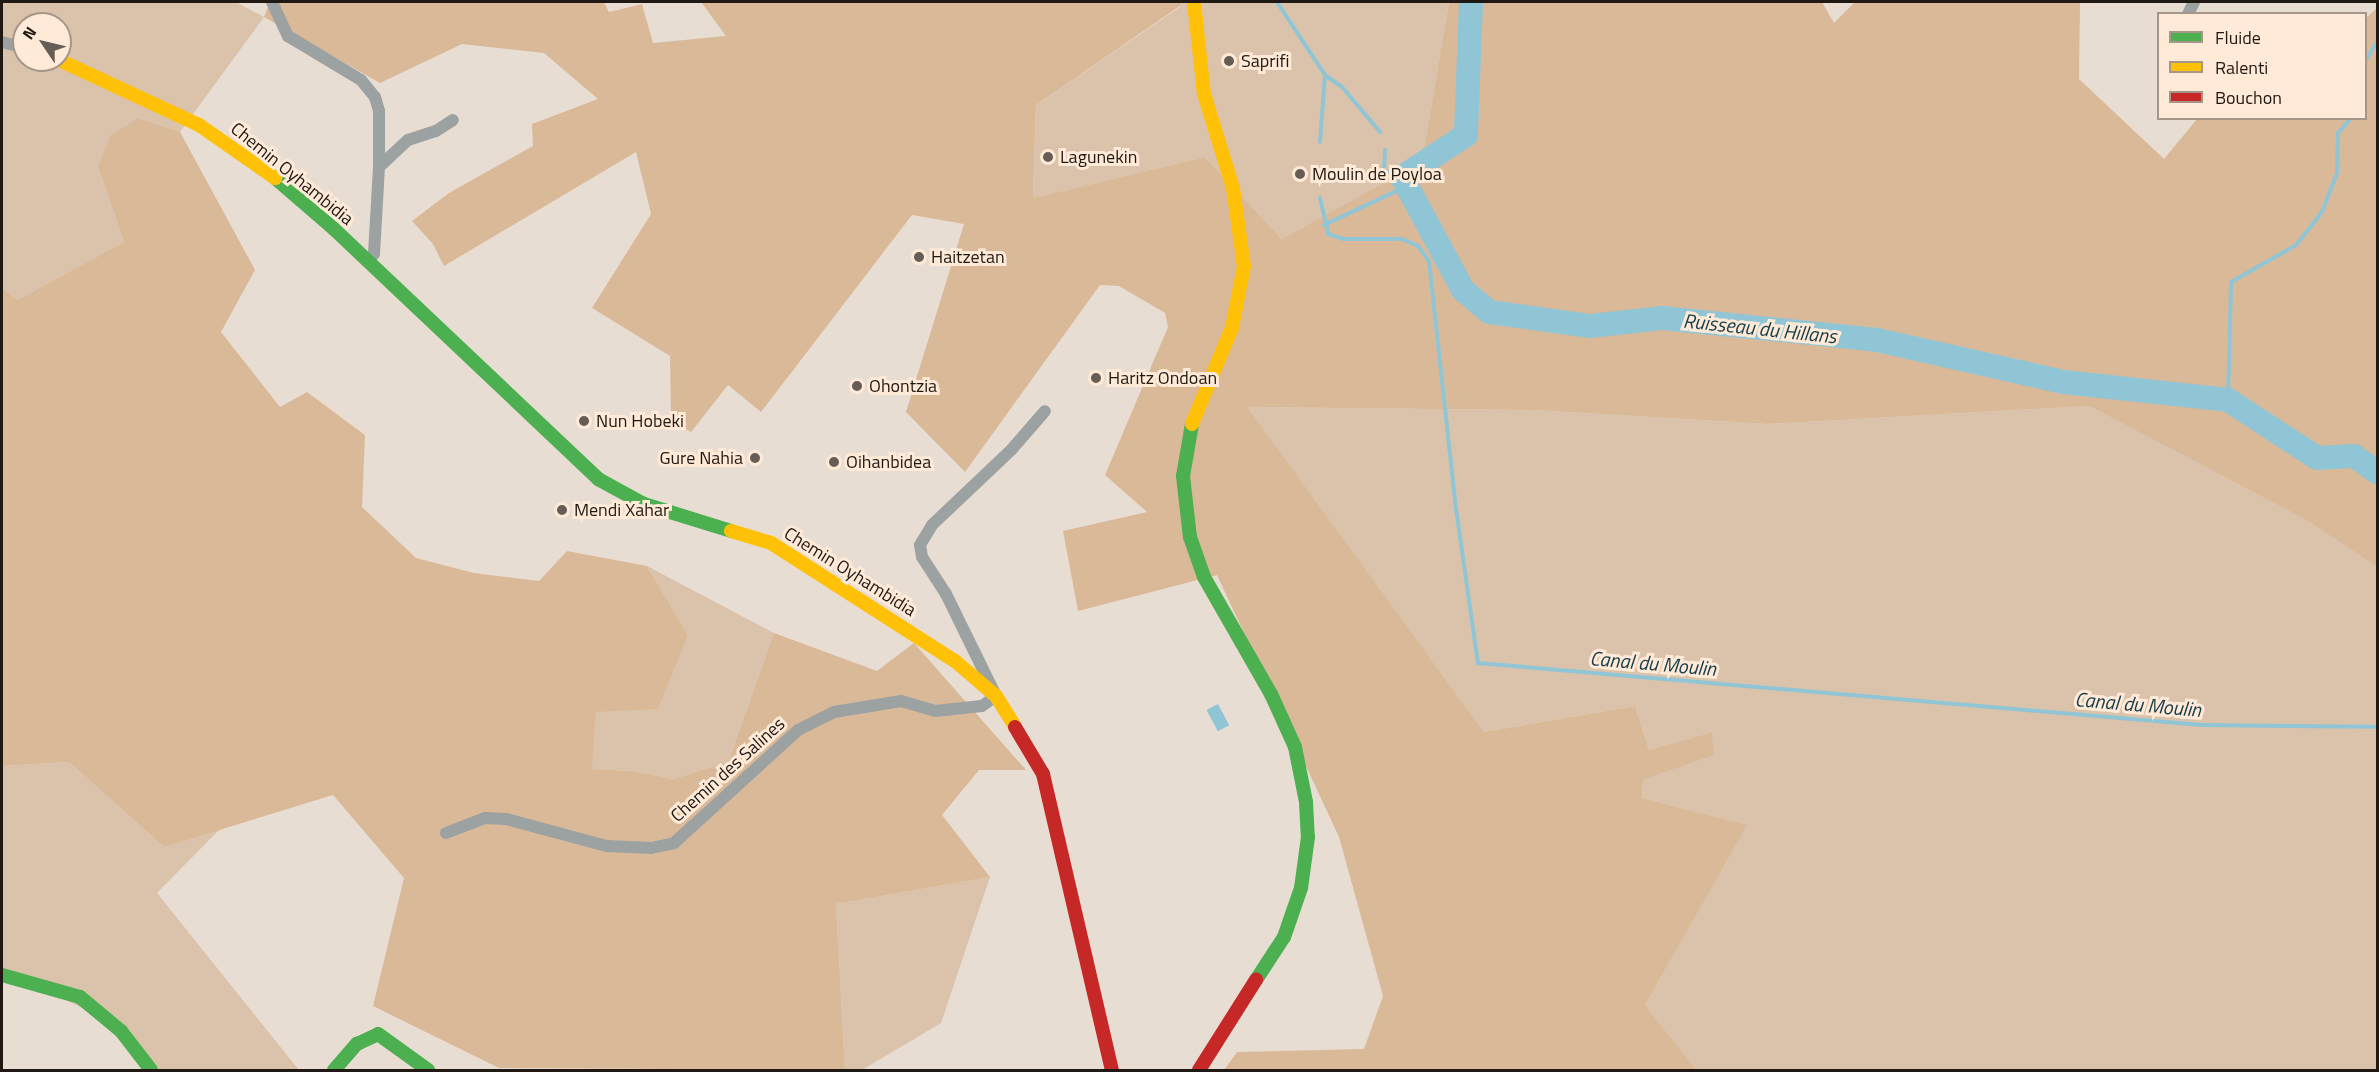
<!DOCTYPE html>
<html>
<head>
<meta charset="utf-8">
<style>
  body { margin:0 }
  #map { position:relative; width:2379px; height:1072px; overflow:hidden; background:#e8ddd3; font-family:"Titillium Web",sans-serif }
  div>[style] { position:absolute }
  .green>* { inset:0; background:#dbc3ab }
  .forest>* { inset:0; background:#dab999 }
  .water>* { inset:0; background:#90c5d6; transform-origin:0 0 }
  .stream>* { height:4px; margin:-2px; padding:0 2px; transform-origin:2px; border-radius:2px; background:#90c5d6 }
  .river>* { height:24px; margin:-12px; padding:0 12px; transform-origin:12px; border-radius:12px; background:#90c5d6 }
  .street>* { height:12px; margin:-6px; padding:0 6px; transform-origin:6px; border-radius:6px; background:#9ca1a2 }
  .fast>* { height:14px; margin:-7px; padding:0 7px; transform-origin:7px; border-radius:7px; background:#4caf50 }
  .slow>* { height:14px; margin:-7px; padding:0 7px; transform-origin:7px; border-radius:7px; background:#ffc107 }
  .jam>* { height:14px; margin:-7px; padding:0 7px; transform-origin:7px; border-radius:7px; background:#c62828 }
  .dots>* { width:16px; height:16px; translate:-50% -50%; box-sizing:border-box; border:3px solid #feead7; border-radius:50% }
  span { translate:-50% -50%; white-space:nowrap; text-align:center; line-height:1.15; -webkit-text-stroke:6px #feead7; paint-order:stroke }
  .poi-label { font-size:18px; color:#201913 }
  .left { translate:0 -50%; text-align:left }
  .right { translate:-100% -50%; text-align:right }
  .street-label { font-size:18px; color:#201913 }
  .water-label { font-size:20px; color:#173d4a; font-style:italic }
  .frame { position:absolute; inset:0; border:3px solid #201913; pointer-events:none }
  .legend { position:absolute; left:2157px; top:12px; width:210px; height:108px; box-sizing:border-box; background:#feead7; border:2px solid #a59689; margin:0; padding:8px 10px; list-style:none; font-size:18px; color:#201913 }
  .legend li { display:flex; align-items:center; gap:12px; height:30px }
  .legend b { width:30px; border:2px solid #a59689 }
  .north { position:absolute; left:12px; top:12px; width:60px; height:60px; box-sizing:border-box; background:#feead7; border:2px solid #a59689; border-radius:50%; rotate:305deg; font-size:16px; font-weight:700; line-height:24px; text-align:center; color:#201913 }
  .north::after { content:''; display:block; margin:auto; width:21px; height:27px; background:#665e56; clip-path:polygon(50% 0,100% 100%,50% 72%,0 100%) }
</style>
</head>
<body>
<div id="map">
  <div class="green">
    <div style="clip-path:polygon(evenodd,2px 2px,236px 2px,264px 17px,180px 132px,138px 118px,98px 167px,124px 242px,17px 300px,2px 288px,2px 2px,24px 24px,60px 24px,60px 60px,24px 60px,24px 24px)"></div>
    <div style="clip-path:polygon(1180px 2px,1449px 2px,1422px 163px,1282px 239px,1205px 157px,1033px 198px,1036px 105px,1180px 7px)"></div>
    <div style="clip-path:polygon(2089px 406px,2306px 520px,2377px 567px,2377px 1070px,1697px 1070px,1645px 1005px,1746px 825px,1642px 798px,1643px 780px,1713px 755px,1712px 732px,1649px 750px,1635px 706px,1484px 732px,1246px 407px,1533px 410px,1767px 424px)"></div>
    <div style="clip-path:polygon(647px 566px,774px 633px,728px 762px,673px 779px,632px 771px,591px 769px,596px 712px,688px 635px)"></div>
    <div style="clip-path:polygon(69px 762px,164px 847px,223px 826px,157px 893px,299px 1070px,158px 1070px,130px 1031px,2px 969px,2px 766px)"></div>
    <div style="clip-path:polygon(990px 877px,941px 1023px,862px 1070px,845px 1070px,836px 904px)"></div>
  </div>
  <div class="forest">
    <div style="clip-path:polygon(270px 2px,604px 2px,609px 12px,642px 4px,653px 43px,726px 36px,701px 2px,1180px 2px,1180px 6px,1036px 105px,1033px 198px,1205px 157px,1282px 239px,1422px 162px,1449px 2px,1822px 2px,1834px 23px,1855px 2px,2080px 2px,2079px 79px,2164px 159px,2197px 119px,2366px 118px,2366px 18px,2377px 8px,2377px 567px,2306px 520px,2089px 406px,1767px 424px,1533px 410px,1247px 407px,1484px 732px,1635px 706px,1649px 750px,1712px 732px,1714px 755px,1643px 780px,1642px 798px,1747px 825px,1645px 1005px,1697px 1070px,1224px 1070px,1237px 1052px,1364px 1049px,1383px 996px,1339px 837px,1217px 575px,1078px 611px,1063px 531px,1147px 512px,1105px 475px,1168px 327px,1165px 313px,1119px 286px,1100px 285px,965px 472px,906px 412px,964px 224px,912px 215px,761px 412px,728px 385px,691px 432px,671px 421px,670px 356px,592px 308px,651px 214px,636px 152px,444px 266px,433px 244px,412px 221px,449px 193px,533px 146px,532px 124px,598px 99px,544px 53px,462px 44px,380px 83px,264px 17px)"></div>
    <div style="clip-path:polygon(138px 118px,180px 132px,255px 270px,221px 332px,280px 407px,307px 392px,365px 435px,362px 507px,416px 558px,474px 573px,539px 581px,567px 551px,647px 566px,688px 635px,658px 709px,596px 712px,592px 769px,632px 771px,673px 779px,728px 762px,774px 633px,877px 671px,914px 643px,1026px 770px,979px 770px,942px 815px,990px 877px,836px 904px,845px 1070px,499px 1068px,373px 1006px,404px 878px,333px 795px,164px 847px,69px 762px,2px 766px,2px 288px,17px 300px,124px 242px,98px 167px,110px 136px)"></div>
  </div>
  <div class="water">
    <div style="left:1218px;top:704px;width:24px;height:13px;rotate:62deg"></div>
  </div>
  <div class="stream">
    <div style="left:1277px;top:2px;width:87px;rotate:56.7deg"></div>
    <div style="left:1325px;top:75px;width:67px;rotate:94.3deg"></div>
    <div style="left:2366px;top:60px;width:23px;rotate:-59deg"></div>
    <div style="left:1325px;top:75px;width:21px;rotate:35deg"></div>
    <div style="left:1342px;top:87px;width:59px;rotate:49.8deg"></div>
    <div style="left:1385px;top:150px;width:20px;rotate:93deg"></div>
    <div style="left:1384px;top:170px;width:19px;rotate:21deg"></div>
    <div style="left:1320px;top:198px;width:37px;rotate:77deg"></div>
    <div style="left:1328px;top:234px;width:16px;rotate:18deg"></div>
    <div style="left:1343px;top:239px;width:59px"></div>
    <div style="left:1402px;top:239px;width:17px;rotate:24deg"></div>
    <div style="left:1418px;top:246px;width:19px;rotate:54deg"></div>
    <div style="left:1429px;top:261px;width:249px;rotate:83.8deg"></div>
    <div style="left:1456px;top:509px;width:156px;rotate:81.9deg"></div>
    <div style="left:1478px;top:663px;width:726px;rotate:4.9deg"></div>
    <div style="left:2201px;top:725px;width:177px;rotate:0.6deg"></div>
    <div style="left:1324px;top:225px;width:92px;rotate:-25.2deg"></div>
    <div style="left:2228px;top:400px;width:118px;rotate:-88.5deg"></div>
    <div style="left:2231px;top:282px;width:75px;rotate:-29.6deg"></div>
    <div style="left:2296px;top:245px;width:42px;rotate:-51.8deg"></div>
    <div style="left:2322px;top:212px;width:42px;rotate:-69deg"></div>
    <div style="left:2337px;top:173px;width:40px;rotate:-88.6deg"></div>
    <div style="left:2338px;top:133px;width:20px;rotate:-49deg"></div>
  </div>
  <div class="river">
    <div style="left:1471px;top:2px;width:133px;rotate:92.2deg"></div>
    <div style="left:1466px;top:135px;width:77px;rotate:146.7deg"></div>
    <div style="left:1402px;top:177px;width:128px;rotate:61.6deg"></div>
    <div style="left:1463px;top:290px;width:34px;rotate:40deg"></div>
    <div style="left:1489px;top:312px;width:102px;rotate:7.9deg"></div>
    <div style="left:1590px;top:326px;width:72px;rotate:-6.3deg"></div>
    <div style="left:1662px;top:318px;width:216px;rotate:5.8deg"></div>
    <div style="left:1877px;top:340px;width:191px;rotate:12.7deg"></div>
    <div style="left:2063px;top:382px;width:166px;rotate:6.2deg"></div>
    <div style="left:2228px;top:400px;width:106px;rotate:33.1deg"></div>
    <div style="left:2317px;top:458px;width:37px;rotate:-3deg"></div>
    <div style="left:2354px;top:456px;width:29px;rotate:35deg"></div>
  </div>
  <div class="street">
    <div style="left:272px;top:2px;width:38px;rotate:65deg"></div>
    <div style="left:288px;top:36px;width:85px;rotate:31.1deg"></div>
    <div style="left:361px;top:80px;width:22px;rotate:51deg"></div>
    <div style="left:375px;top:97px;width:15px;rotate:74deg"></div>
    <div style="left:379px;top:111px;width:56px;rotate:90deg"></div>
    <div style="left:379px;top:167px;width:87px;rotate:93.3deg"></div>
    <div style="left:374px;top:254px;width:10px;rotate:135deg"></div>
    <div style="left:2188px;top:14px;width:13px;rotate:-63deg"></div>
    <div style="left:2px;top:42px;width:23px;rotate:15deg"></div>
    <div style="left:379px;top:167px;width:40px;rotate:-43deg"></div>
    <div style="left:408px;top:140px;width:29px;rotate:-18deg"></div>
    <div style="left:436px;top:131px;width:20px;rotate:-33deg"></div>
    <div style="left:446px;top:833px;width:42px;rotate:-21deg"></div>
    <div style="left:485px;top:818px;width:21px;rotate:3deg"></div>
    <div style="left:506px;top:819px;width:105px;rotate:15deg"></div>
    <div style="left:607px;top:846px;width:44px;rotate:2.6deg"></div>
    <div style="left:651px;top:848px;width:24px;rotate:-12deg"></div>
    <div style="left:674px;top:843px;width:168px;rotate:-42.3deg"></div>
    <div style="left:798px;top:730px;width:40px;rotate:-26.6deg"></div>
    <div style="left:834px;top:712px;width:68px;rotate:-9.3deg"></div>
    <div style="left:901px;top:701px;width:35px;rotate:16deg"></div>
    <div style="left:935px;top:711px;width:47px;rotate:-6.1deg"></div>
    <div style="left:982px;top:706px;width:17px;rotate:-36deg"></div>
    <div style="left:996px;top:696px;width:114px;rotate:-116.1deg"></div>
    <div style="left:946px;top:594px;width:44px;rotate:-123deg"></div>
    <div style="left:922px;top:557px;width:12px;rotate:-99deg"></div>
    <div style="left:920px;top:545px;width:23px;rotate:-59deg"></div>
    <div style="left:932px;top:525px;width:110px;rotate:-43.5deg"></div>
    <div style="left:1012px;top:449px;width:50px;rotate:-49deg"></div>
  </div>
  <div class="fast">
    <div style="left:275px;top:178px;width:78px;rotate:40.8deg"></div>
    <div style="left:334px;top:229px;width:364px;rotate:43.4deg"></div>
    <div style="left:598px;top:479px;width:52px;rotate:28.5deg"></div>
    <div style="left:644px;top:504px;width:91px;rotate:17.2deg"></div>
    <div style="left:1192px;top:424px;width:53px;rotate:99.8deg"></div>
    <div style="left:1183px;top:476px;width:61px;rotate:83.5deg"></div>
    <div style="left:1190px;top:537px;width:42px;rotate:70.7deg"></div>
    <div style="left:1204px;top:577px;width:135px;rotate:60.2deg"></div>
    <div style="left:1271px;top:694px;width:58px;rotate:65.6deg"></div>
    <div style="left:1295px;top:747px;width:56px;rotate:78.7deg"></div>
    <div style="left:1306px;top:802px;width:35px;rotate:87deg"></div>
    <div style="left:1308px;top:837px;width:51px;rotate:97.8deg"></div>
    <div style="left:1301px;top:888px;width:52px;rotate:109.1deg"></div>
    <div style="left:1284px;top:937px;width:51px;rotate:123.1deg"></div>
    <div style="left:2px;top:975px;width:81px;rotate:15.8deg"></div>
    <div style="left:80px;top:997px;width:53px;rotate:39.7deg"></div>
    <div style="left:121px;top:1031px;width:49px;rotate:52.4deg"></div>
    <div style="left:334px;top:1070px;width:35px;rotate:-49deg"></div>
    <div style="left:357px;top:1044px;width:23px;rotate:-25deg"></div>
    <div style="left:378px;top:1034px;width:62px;rotate:35.8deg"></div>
  </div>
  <div class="slow">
    <div style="left:59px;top:60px;width:154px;rotate:24.9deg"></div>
    <div style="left:199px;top:125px;width:93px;rotate:34.9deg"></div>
    <div style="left:1192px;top:424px;width:104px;rotate:-67.4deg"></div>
    <div style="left:1232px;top:328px;width:63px;rotate:-79deg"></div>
    <div style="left:1244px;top:266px;width:79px;rotate:-98deg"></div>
    <div style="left:1233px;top:188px;width:98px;rotate:-107.1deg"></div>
    <div style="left:1204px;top:94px;width:93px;rotate:-96.2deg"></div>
    <div style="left:731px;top:531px;width:42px;rotate:16.7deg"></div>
    <div style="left:771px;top:543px;width:219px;rotate:32.7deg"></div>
    <div style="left:955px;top:661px;width:54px;rotate:40.5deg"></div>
    <div style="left:996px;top:696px;width:36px;rotate:58deg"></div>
  </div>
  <div class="jam">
    <div style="left:1015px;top:727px;width:55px;rotate:59.2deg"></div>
    <div style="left:1043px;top:774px;width:304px;rotate:76.9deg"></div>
    <div style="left:1199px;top:1070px;width:107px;rotate:-57.7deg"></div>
  </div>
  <div class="dots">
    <div style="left:1229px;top:61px;background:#665e56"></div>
    <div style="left:1048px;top:157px;background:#665e56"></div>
    <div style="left:1300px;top:174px;background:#665e56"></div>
    <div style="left:919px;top:257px;background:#665e56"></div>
    <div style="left:1096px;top:378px;background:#665e56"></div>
    <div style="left:857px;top:386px;background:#665e56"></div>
    <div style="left:584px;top:421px;background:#665e56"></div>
    <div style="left:755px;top:458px;background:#665e56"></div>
    <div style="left:834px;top:462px;background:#665e56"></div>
    <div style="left:562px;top:510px;background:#665e56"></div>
  </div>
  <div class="poi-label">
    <span class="left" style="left:1241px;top:61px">Saprifi</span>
    <span class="left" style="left:1060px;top:157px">Lagunekin</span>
    <span class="left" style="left:1312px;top:174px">Moulin de Poyloa</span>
    <span class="left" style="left:931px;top:257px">Haitzetan</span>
    <span class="left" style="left:1108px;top:378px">Haritz Ondoan</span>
    <span class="left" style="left:869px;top:386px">Ohontzia</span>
    <span class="left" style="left:596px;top:421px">Nun Hobeki</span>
    <span class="right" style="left:743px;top:458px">Gure Nahia</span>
    <span class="left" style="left:846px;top:462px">Oihanbidea</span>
    <span class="left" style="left:574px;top:510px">Mendi Xahar</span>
  </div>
  <div class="street-label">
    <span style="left:292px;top:174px;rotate:39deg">Chemin Oyhambidia</span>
    <span style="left:850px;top:572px;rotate:32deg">Chemin Oyhambidia</span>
    <span style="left:728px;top:770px;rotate:-42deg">Chemin des Salines</span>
  </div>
  <div class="water-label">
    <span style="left:1760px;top:328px;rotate:6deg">Ruisseau du Hillans</span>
    <span style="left:1653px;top:663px;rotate:5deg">Canal du Moulin</span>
    <span style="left:2138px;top:704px;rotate:5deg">Canal du Moulin</span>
  </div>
  <div class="frame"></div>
  <ul class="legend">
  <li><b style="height:8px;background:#4caf50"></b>Fluide</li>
  <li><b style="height:8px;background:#ffc107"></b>Ralenti</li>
  <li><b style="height:8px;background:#c62828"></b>Bouchon</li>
  </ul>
  <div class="north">N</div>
</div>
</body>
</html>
